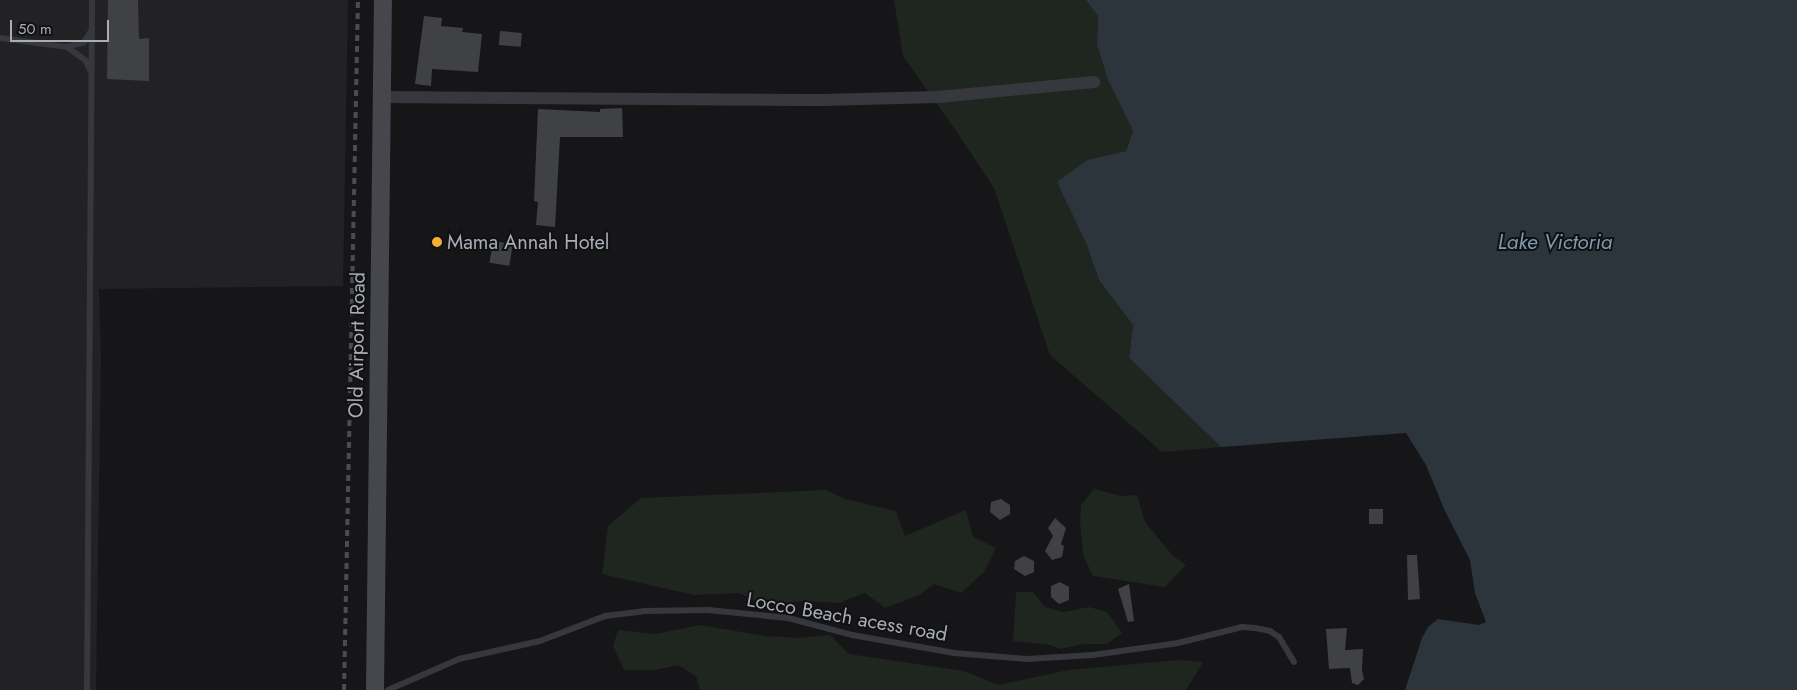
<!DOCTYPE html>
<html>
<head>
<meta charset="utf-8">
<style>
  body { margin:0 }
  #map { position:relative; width:1797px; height:690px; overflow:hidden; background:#161618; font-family:Jost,sans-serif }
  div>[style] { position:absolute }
  .built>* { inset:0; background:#222225 }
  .green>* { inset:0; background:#1e261f }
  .water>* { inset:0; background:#2c353c }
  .building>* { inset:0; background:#404145; transform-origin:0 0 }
  .lane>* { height:6px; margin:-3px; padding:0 3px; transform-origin:3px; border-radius:3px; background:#37383d }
  .street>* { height:12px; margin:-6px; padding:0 6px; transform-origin:6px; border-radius:6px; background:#37383d }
  .secondary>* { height:18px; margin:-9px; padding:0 9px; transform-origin:9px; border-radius:9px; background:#45474d }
  .rail>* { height:4px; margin-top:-2px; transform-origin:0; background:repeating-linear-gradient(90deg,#4a4c52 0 6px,transparent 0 11px) }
  .dots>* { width:14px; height:14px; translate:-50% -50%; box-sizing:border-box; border:2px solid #111113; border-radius:50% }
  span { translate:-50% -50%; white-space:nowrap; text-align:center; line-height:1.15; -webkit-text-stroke:4px #111113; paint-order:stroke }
  .poi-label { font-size:20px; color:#a8adb8 }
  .left { translate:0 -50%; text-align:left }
  .street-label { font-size:20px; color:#a8adb8 }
  .water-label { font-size:21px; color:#7f9bb3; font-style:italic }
  .scale { position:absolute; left:10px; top:20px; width:99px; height:22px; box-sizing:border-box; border:2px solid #a8adb8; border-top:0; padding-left:6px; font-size:15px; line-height:18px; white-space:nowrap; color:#a8adb8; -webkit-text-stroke:4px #111113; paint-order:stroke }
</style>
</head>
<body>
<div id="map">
  <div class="built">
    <div style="clip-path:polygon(0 0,348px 0,343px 286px,99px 289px,101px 356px,96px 690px,0 690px)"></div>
  </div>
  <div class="green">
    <div style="clip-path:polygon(894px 0,1086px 0,1098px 16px,1097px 45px,1108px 80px,1133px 131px,1126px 151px,1087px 160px,1058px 182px,1086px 243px,1099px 280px,1133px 325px,1129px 358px,1221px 447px,1162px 452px,1050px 355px,994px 188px,957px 132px,903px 56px)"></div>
    <div style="clip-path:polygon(1094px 489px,1121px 496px,1137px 495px,1145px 522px,1173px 556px,1186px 565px,1165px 587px,1093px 576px,1083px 555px,1080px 522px,1081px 505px)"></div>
    <div style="clip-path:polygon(826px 490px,845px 499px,896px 511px,905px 536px,966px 510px,973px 537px,996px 548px,984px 572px,961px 593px,934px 584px,919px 595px,885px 608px,865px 593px,839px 603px,802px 601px,765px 605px,739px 593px,694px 595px,602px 574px,608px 526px,641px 498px)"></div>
    <div style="clip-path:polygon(1016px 592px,1033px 592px,1045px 607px,1063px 612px,1089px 607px,1107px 612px,1122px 633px,1107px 644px,1084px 644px,1060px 649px,1050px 645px,1013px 641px)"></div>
    <div style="clip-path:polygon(700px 625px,765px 636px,799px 638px,830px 635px,849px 654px,964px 671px,998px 685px,1068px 670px,1179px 660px,1203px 662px,1186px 690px,700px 690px,696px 676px,678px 665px,655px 670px,624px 670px,613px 646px,618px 630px,656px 634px)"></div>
  </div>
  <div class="water">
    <div style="clip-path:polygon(1086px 0,1797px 0,1797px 690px,1405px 690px,1422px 638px,1428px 627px,1438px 619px,1479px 625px,1486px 622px,1475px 593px,1470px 560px,1444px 509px,1426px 465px,1406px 433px,1221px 447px,1129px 358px,1133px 325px,1099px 280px,1086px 243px,1057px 182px,1087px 160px,1126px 151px,1133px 131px,1108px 80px,1097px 45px,1098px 16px)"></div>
  </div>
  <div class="building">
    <div style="clip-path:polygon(108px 0,138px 0,139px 39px,149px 38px,149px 81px,107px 79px)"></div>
    <div style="clip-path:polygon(424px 16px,442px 18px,441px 26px,463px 28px,462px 32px,482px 34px,478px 72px,432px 69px,431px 86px,415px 84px)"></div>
    <div style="left:500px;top:31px;width:22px;height:14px;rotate:5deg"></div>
    <div style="clip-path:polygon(622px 108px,623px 137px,560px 137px,555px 227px,536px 225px,538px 202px,534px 201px,538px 109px,600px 112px,600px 109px)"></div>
    <div style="left:493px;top:241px;width:20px;height:22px;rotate:9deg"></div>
    <div style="clip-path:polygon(1001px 499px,1010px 505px,1010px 514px,1000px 520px,990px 512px,991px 502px)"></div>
    <div style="left:1383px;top:509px;width:15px;height:14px;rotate:90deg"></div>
    <div style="clip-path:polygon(1055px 518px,1066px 528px,1061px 544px,1064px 546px,1062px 557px,1052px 560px,1045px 551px,1053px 536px,1048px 528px)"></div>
    <div style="clip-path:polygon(1407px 555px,1417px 555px,1420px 599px,1408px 600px)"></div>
    <div style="clip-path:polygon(1024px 556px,1034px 561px,1034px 572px,1025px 576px,1014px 569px,1015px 561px)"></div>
    <div style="clip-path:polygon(1060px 582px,1069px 587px,1069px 600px,1059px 604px,1051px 597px,1051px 586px)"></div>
    <div style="clip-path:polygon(1129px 584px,1134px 621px,1128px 622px,1118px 589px)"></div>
    <div style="clip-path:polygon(1347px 628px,1345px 650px,1363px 649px,1362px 671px,1364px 679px,1358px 685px,1352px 683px,1350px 668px,1329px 669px,1326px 629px)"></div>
  </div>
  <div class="lane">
    <div style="left:0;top:38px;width:68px;rotate:7.7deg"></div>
    <div style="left:67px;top:47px;width:24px;rotate:36deg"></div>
    <div style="left:86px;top:61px;width:10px;rotate:66deg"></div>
    <div style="left:67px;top:47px;width:18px;rotate:-16deg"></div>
    <div style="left:84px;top:42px;width:13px;rotate:-58deg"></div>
    <div style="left:87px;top:690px;width:690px;rotate:-89.58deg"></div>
    <div style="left:388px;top:690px;width:77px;rotate:-23.6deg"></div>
    <div style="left:459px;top:659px;width:83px;rotate:-12.5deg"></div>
    <div style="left:540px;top:641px;width:70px;rotate:-21deg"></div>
    <div style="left:605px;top:616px;width:39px;rotate:-7deg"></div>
    <div style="left:644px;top:611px;width:64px;rotate:-0.9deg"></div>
    <div style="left:708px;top:610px;width:80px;rotate:5.7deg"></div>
    <div style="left:788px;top:618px;width:66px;rotate:14.9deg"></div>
    <div style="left:852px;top:635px;width:104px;rotate:10deg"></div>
    <div style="left:954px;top:653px;width:73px;rotate:4.7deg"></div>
    <div style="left:1027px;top:659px;width:66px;rotate:-3.5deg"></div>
    <div style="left:1093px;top:655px;width:86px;rotate:-8deg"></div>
    <div style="left:1178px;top:643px;width:66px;rotate:-14deg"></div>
    <div style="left:1242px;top:627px;width:13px;rotate:4deg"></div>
    <div style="left:1255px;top:628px;width:15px;rotate:11deg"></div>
    <div style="left:1270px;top:631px;width:11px;rotate:34deg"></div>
    <div style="left:1279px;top:637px;width:29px;rotate:59deg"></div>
  </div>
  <div class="street">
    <div style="left:382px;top:97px;width:440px;rotate:0.4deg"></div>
    <div style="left:822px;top:100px;width:116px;rotate:-1.5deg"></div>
    <div style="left:938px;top:97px;width:157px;rotate:-5.5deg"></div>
  </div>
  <div class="secondary">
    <div style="left:375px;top:690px;width:690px;rotate:-89.34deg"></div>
  </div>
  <div class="rail">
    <div style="left:344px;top:690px;width:690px;rotate:-88.84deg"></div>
  </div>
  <div class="dots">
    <div style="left:437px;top:242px;background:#f2b134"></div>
  </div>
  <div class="poi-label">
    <span class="left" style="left:447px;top:242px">Mama Annah Hotel</span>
  </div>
  <div class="street-label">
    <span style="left:357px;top:345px;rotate:-89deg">Old Airport Road</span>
    <span style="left:847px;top:617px;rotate:10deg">Locco Beach acess road</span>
  </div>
  <div class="water-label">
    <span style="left:1555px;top:242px">Lake Victoria</span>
  </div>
  <div class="scale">50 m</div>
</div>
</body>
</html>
